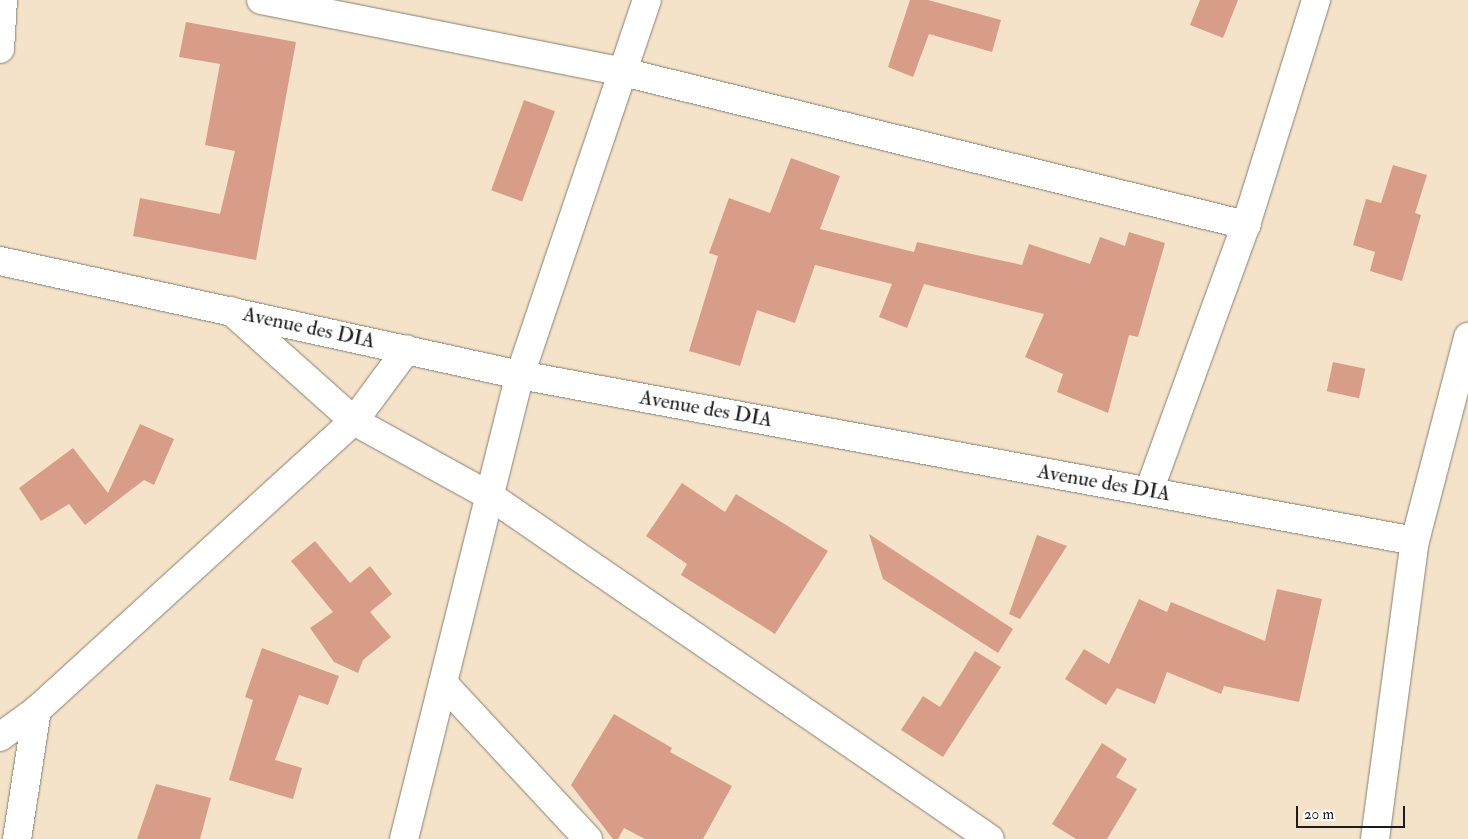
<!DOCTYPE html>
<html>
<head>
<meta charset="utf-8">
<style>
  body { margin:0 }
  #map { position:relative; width:1468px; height:839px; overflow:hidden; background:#f4e3c9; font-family:"IM FELL Double Pica",serif }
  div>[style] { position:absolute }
  .building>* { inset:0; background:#d89d88; transform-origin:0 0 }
  .roads { filter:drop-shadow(0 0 1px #888072) drop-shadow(0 0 1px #888072) }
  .minor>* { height:28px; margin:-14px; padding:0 14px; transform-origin:14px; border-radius:14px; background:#fff }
  .tertiary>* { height:28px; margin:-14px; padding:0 14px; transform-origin:14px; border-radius:14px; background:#fff }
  span { translate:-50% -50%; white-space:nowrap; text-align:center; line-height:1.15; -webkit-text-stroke:4px #fff; paint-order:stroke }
  .street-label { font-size:21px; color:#1c1c1c }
  .scale { position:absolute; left:1296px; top:806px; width:109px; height:22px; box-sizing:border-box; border:2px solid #1c1c1c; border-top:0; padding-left:6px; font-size:15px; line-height:18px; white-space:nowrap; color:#1c1c1c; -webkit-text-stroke:4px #fff; paint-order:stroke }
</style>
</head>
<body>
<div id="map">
  <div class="building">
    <div style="clip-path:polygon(910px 0,928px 0,1001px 20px,992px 52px,929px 34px,913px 77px,888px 67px)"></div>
    <div style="clip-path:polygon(1200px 0,1238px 0,1223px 38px,1190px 25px)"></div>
    <div style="clip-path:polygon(186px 22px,296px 42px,256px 260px,133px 236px,140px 198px,220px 214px,235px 151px,205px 145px,220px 64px,179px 57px)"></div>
    <div style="left:524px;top:100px;width:33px;height:96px;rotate:20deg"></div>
    <div style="clip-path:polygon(791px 158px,840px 176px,820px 229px,914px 252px,917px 242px,1022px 265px,1029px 244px,1090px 264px,1100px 237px,1125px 246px,1129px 232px,1165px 243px,1138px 337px,1129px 335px,1108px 413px,1057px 392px,1063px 374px,1025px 357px,1044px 314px,924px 284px,907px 328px,879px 317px,892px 284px,815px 265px,795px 323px,757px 310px,740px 366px,689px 351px,718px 256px,709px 253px,729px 198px,770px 213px)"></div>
    <div style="clip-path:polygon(1393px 165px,1427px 175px,1415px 213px,1421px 215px,1402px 281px,1370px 271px,1375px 252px,1353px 245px,1366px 199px,1381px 203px)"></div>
    <div style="left:1333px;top:362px;width:33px;height:30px;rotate:12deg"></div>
    <div style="clip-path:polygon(140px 424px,174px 439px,154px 485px,144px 480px,85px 525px,69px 504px,41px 521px,19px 488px,73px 448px,108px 493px)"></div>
    <div style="clip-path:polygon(682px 483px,725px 512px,736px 494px,828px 551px,775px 634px,681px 575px,687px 564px,646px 536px)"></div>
    <div style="clip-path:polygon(869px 534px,1013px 629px,998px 653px,883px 579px)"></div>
    <div style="clip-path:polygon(1037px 535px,1067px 546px,1020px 619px,1009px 614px)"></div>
    <div style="clip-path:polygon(315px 541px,350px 583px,370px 566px,392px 594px,370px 612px,391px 637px,363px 660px,358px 673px,334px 662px,310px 628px,333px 612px,291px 561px)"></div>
    <div style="clip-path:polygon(1277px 589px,1322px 599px,1299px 702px,1224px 686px,1221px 694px,1167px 672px,1155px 704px,1117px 688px,1106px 705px,1065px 679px,1084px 649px,1109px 664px,1139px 599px,1167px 612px,1171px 602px,1265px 641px)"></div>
    <div style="clip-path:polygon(262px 648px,339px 676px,328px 705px,299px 695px,275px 760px,302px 768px,293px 799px,229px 780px,253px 700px,245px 697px)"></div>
    <div style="clip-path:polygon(975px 651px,1001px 667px,943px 757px,901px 730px,923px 696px,940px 707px)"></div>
    <div style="clip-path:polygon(614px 714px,672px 748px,670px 752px,732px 786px,703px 839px,645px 839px,624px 828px,618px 839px,613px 839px,571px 785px)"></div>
    <div style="clip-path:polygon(1102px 743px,1127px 759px,1116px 777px,1137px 789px,1107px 839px,1076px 839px,1052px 824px)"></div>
    <div style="clip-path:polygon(156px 784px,211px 798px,200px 839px,137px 839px)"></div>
  </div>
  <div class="roads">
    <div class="minor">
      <div style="left:261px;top:0;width:369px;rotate:11.2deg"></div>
      <div style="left:623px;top:72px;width:642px;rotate:13.8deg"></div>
      <div style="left:0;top:49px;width:49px;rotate:-86.5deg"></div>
      <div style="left:231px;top:311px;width:165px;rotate:41.8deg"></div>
      <div style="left:354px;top:421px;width:155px;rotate:28.9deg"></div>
      <div style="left:490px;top:496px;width:606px;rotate:34.45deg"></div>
      <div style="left:1149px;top:491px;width:283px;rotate:-70deg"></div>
      <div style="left:1246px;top:225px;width:236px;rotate:-72.7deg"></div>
      <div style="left:443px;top:683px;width:213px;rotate:47.1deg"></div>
      <div style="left:0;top:737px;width:46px;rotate:-36.1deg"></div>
      <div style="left:37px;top:710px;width:429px;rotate:-42.4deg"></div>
      <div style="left:354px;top:421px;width:89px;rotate:-53.6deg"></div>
      <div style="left:17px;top:839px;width:131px;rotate:-81.2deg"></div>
      <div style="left:404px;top:839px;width:478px;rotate:-76deg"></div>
      <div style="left:520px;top:375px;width:396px;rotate:-71.3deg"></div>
      <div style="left:1375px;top:839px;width:301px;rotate:-82.4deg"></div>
    </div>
    <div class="tertiary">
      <div style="left:0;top:261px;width:532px;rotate:12.37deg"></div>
      <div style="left:520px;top:375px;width:910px;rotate:10.51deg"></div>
      <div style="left:1415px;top:541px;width:211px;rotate:-75.4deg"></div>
    </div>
  </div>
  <div class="street-label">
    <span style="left:309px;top:328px;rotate:12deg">Avenue des DIA</span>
    <span style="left:706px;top:409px;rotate:10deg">Avenue des DIA</span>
    <span style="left:1104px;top:483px;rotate:10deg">Avenue des DIA</span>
  </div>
  <div class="scale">20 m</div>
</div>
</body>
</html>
